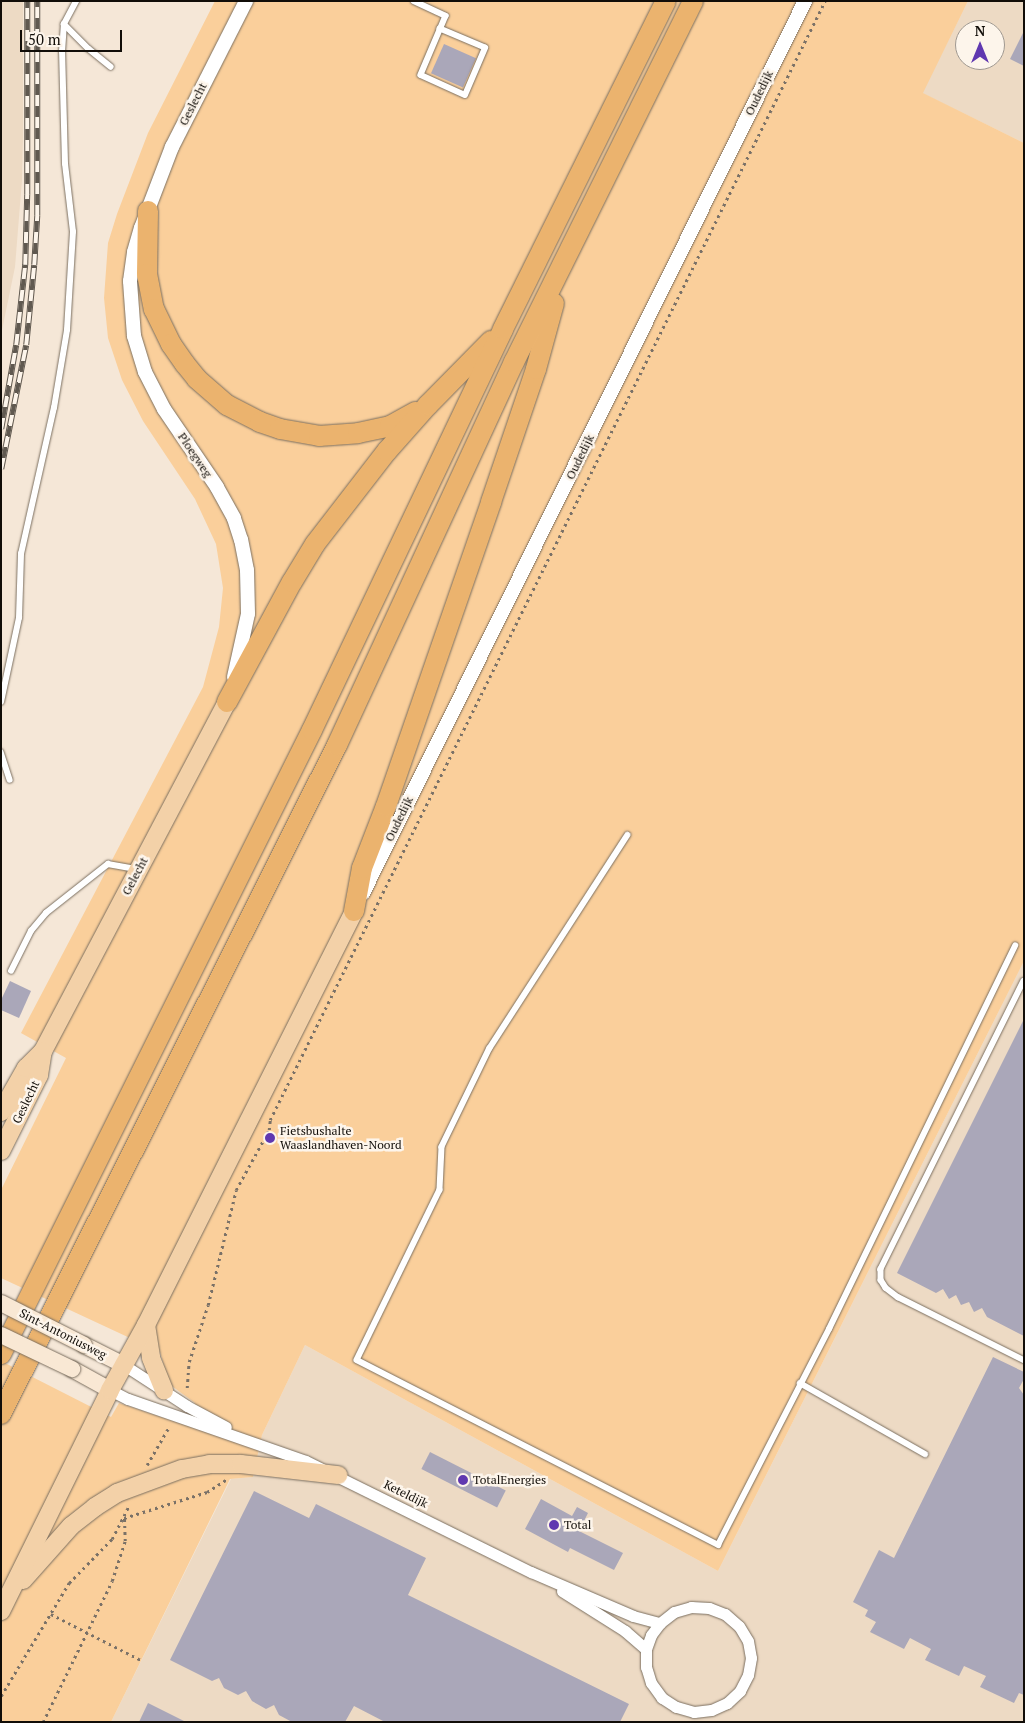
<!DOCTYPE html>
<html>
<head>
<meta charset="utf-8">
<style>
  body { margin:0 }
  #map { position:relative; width:1025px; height:1723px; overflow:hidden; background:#f5e7d7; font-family:"PT Serif",serif }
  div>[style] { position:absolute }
  .built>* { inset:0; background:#eddac4 }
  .green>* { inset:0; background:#facf9b }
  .building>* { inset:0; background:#aaa7b9; transform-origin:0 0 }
  .path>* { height:2.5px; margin-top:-1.25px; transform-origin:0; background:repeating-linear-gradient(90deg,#7a7167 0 2.5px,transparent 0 6.5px) }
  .roads { filter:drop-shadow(0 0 1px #7b6f60) drop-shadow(0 0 1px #7b6f60) }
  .service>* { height:5.5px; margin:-2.75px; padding:0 2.75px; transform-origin:2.75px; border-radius:2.75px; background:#fff }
  .minor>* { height:11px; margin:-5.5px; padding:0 5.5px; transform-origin:5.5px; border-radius:5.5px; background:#fff }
  .tertiary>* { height:14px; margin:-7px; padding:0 7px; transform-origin:7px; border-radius:7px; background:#fff }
  .secondary>* { height:16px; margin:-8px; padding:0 8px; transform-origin:8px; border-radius:8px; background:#f9e8d4 }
  .primary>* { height:18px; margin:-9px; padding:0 9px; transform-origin:9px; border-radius:9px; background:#f3d1a8 }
  .motorway>* { height:20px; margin:-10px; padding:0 10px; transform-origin:10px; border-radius:10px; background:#ebb36e }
  .rail>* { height:5.5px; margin-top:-2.75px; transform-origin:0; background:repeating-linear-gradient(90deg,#fdf5eb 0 11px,#605950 0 22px); box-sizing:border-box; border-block:1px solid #605950 }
  .bridges { filter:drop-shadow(0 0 1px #7b6f60) drop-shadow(0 0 1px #7b6f60) }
  .secondary-bridge>* { height:16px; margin:-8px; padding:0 8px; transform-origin:8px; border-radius:8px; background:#f9e8d4 }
  .dots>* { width:14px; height:14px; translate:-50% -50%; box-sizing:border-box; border:2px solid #fdf5eb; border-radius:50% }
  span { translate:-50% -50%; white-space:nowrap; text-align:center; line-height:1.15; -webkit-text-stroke:5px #fdf5eb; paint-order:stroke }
  .street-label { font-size:12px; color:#110d08 }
  .poi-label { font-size:12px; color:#110d08 }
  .left { translate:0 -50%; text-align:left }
  .frame { position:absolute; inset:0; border:2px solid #110d08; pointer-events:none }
  .north { position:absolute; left:955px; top:20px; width:50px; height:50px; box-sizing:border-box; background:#fdf5eb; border:1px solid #9f9890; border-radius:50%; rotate:0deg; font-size:14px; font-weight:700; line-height:20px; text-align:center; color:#110d08 }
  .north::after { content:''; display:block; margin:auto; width:18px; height:22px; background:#6038b0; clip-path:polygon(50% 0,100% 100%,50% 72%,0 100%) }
  .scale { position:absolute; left:20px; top:30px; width:102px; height:22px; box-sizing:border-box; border:2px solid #110d08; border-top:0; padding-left:6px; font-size:15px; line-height:18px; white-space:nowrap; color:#110d08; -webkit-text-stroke:4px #fdf5eb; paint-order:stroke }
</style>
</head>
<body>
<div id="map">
  <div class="built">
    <div style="clip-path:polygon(1px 1px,23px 1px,23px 137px,22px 180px,15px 267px,1px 335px)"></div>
    <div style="clip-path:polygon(evenodd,968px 1px,1024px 1px,1024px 143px,922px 93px,968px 1px,965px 30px,995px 30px,995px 60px,965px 60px,965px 30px)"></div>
    <div style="clip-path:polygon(1024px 961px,1024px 1722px,111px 1722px,231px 1479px,253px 1477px,262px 1435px,305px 1345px,718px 1571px)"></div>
  </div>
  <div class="green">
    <div style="clip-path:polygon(215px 1px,968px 1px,923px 93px,1024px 143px,1024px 961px,718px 1571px,305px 1345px,262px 1435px,253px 1477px,230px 1479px,111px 1722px,1px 1722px,1px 1361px,111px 1417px,119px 1403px,185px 1425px,195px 1403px,169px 1384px,160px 1352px,1px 1278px,1px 1190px,66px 1058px,21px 1033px,203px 687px,219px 627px,223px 588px,216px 544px,195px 499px,143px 421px,122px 380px,108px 338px,104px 298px,108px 243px,117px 214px,148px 133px)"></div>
  </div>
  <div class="building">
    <div style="clip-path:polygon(1024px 31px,1024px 66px,1010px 59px)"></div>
    <div style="left:444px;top:44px;width:35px;height:32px;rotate:24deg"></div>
    <div style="clip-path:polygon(10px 981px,31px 991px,19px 1018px,1px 1010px,1px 1000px)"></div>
    <div style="clip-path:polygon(1024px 1019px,1024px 1336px,987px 1317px,982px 1308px,974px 1312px,969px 1302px,961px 1305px,956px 1295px,949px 1299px,943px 1289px,936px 1293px,897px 1273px)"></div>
    <div style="clip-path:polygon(993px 1357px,1024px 1372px,1024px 1379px,1019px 1388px,1024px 1395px,1024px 1695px,1019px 1693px,1014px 1703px,980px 1687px,986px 1676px,964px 1666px,959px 1676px,925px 1660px,931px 1649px,910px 1638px,904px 1649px,870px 1632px,876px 1622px,865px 1616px,868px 1610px,853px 1602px,879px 1550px,894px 1558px)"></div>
    <div style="left:430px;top:1452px;width:85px;height:19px;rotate:27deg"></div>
    <div style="clip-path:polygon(254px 1491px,309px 1518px,316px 1504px,426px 1558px,408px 1595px,629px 1704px,620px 1722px,385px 1722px,354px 1706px,345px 1722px,292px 1722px,279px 1715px,274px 1705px,266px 1709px,252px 1701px,246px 1691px,238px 1695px,224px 1688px,219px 1678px,212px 1681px,170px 1660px)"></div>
    <div style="clip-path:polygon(541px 1499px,572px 1516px,577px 1507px,588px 1513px,579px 1531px,623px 1553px,614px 1570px,570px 1548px,568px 1552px,525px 1529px)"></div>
    <div style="clip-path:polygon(148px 1703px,186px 1722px,139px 1722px)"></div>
  </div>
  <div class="path">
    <div style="left:187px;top:1388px;width:26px;rotate:-86deg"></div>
    <div style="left:189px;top:1362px;width:60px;rotate:-71.6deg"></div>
    <div style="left:208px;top:1305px;width:118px;rotate:-76.3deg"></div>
    <div style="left:236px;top:1190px;width:68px;rotate:-61.2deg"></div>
    <div style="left:269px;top:1130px;width:10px;rotate:-84deg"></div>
    <div style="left:270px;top:1120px;width:1249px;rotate:-63.62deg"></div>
    <div style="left:147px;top:1465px;width:44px;rotate:-59.9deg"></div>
    <div style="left:51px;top:1614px;width:101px;rotate:27.1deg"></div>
    <div style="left:1px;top:1696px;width:132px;rotate:-59deg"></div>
    <div style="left:69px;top:1583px;width:62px;rotate:-45.7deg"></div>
    <div style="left:112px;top:1539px;width:37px;rotate:-63deg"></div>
    <div style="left:43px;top:1722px;width:157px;rotate:-63.9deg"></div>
    <div style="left:112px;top:1581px;width:42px;rotate:-72deg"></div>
    <div style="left:125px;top:1541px;width:23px;rotate:-92deg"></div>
    <div style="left:124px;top:1518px;width:87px;rotate:-17.4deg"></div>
    <div style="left:207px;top:1492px;width:24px;rotate:-33deg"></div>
  </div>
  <div class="roads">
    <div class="service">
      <div style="left:414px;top:1px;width:35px;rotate:25deg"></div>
      <div style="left:446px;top:16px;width:64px;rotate:113deg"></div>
      <div style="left:421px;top:75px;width:48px;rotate:24.4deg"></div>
      <div style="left:465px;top:95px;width:51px;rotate:-66.9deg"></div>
      <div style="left:485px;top:48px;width:49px;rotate:-157.1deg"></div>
      <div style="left:64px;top:24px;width:35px;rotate:45deg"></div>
      <div style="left:89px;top:49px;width:28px;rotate:39deg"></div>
      <div style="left:1px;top:702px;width:86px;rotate:-77.9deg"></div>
      <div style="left:19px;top:618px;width:64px;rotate:-88.2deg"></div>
      <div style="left:21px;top:554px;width:150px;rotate:-77.3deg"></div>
      <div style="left:54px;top:408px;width:79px;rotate:-80.5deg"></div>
      <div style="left:67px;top:330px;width:98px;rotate:-86.5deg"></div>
      <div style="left:73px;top:232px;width:68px;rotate:-96.7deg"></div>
      <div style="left:65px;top:164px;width:112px;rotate:-91.5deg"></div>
      <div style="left:62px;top:52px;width:28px;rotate:-86deg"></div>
      <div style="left:64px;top:24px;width:26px;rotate:-62deg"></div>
      <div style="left:1px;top:752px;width:29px;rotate:72deg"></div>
      <div style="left:628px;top:835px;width:254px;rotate:122.9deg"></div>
      <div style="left:490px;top:1048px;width:110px;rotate:115.9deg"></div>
      <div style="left:442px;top:1147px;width:43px;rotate:92.7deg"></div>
      <div style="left:440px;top:1190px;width:189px;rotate:116deg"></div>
      <div style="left:357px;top:1360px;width:406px;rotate:27.1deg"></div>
      <div style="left:718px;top:1545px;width:243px;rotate:-62.8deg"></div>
      <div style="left:829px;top:1329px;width:426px;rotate:-64.1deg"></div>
      <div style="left:11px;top:971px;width:45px;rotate:-63.4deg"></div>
      <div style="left:31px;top:931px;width:23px;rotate:-50deg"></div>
      <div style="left:46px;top:913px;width:79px;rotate:-38.3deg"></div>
      <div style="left:108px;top:864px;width:28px;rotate:10deg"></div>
      <div style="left:1024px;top:981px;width:322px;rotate:116.4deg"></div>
      <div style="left:881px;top:1269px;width:11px;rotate:90deg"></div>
      <div style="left:881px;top:1280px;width:9px;rotate:58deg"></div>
      <div style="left:886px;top:1288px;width:15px;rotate:37deg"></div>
      <div style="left:898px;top:1297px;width:141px;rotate:26.6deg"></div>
      <div style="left:800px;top:1383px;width:144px;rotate:29.6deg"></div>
    </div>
    <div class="minor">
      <div style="left:124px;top:1365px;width:75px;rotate:33.1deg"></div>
      <div style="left:187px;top:1406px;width:44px;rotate:28.3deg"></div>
      <div style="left:110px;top:1390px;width:20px;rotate:27deg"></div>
      <div style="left:128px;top:1399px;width:188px;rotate:19.2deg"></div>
      <div style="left:306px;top:1461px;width:251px;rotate:26.3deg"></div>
      <div style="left:531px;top:1572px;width:111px;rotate:23.3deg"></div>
      <div style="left:633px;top:1616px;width:28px;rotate:15deg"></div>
      <div style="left:660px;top:1623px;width:18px;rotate:-38deg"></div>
      <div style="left:674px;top:1612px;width:18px;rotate:-16deg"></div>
      <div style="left:691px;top:1607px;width:18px;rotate:3deg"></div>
      <div style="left:709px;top:1608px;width:17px;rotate:21deg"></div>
      <div style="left:725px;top:1614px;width:18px;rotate:41deg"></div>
      <div style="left:739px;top:1626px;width:17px;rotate:59deg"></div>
      <div style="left:748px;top:1641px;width:17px;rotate:80deg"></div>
      <div style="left:751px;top:1658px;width:17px;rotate:100deg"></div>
      <div style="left:748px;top:1675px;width:18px;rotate:117deg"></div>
      <div style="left:740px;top:1691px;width:18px;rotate:137deg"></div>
      <div style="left:727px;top:1703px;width:17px;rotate:156deg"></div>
      <div style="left:711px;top:1710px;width:17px;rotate:173deg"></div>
      <div style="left:694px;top:1712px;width:19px;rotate:-164deg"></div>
      <div style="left:676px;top:1707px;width:17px;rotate:-147deg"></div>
      <div style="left:662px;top:1698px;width:19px;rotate:-126deg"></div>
      <div style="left:651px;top:1683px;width:17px;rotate:-107deg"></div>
      <div style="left:646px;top:1667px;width:18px;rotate:-90deg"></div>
      <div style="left:646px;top:1649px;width:15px;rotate:-70deg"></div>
      <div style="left:651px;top:1635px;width:15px;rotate:-53deg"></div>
      <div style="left:562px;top:1591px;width:75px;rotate:32.4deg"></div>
      <div style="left:625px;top:1631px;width:28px;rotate:41deg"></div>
    </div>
    <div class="tertiary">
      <div style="left:234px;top:677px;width:65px;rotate:-77.5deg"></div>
      <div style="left:248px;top:614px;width:44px;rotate:-91.3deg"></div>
      <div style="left:247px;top:570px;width:31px;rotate:-101deg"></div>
      <div style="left:241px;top:540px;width:23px;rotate:-108deg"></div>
      <div style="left:234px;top:518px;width:35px;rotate:-119deg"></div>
      <div style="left:217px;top:487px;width:94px;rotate:-124.2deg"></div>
      <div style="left:164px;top:409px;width:42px;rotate:-117.2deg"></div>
      <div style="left:145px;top:372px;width:38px;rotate:-107deg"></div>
      <div style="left:134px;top:336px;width:55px;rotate:-94.2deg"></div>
      <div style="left:130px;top:281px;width:29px;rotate:-82deg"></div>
      <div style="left:134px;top:252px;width:25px;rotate:-74deg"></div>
      <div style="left:141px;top:228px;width:87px;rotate:-69.1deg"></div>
      <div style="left:172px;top:147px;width:164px;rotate:-63.1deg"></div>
      <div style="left:363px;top:893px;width:996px;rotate:-63.64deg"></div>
    </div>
    <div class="secondary">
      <div style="left:84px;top:1345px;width:45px;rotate:26.6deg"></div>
      <div style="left:72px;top:1369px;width:43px;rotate:28.9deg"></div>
    </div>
    <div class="primary">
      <div style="left:1px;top:1112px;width:51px;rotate:-60.4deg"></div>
      <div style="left:26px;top:1068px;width:24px;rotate:-45deg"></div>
      <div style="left:43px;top:1051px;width:395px;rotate:-62.2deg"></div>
      <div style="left:1px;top:1151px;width:85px;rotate:-63.4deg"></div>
      <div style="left:39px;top:1075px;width:24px;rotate:-81deg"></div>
      <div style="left:146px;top:1325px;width:33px;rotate:81deg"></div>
      <div style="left:151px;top:1358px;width:35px;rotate:68deg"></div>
      <div style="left:23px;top:1580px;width:72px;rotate:-48.4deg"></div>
      <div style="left:71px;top:1526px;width:31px;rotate:-38deg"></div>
      <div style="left:95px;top:1507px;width:26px;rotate:-32deg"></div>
      <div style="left:117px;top:1493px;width:69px;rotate:-20.3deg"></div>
      <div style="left:182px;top:1469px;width:27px;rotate:-10deg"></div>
      <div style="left:209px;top:1464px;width:32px"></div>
      <div style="left:241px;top:1464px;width:98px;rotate:6.5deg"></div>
      <div style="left:1px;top:1611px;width:246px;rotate:-63.7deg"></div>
      <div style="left:110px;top:1390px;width:74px;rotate:-61deg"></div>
      <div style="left:146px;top:1325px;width:463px;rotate:-63.3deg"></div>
    </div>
    <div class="motorway">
      <div style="left:148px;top:211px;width:63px;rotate:90.9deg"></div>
      <div style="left:147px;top:274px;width:36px;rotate:79deg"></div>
      <div style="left:154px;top:309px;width:39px;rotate:64deg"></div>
      <div style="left:171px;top:344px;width:24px;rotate:55deg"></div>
      <div style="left:185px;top:364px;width:19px;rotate:51deg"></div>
      <div style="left:197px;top:379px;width:40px;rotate:41deg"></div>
      <div style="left:227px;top:405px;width:37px;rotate:27deg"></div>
      <div style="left:260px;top:422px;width:21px;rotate:19deg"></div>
      <div style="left:280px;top:429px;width:40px;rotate:10deg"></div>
      <div style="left:319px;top:436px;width:39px;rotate:-4deg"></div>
      <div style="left:358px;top:433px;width:33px;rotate:-12deg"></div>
      <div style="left:390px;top:426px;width:29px;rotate:-29deg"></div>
      <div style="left:227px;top:702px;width:136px;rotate:-61.6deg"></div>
      <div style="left:292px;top:582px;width:44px;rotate:-58.8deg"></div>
      <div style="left:315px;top:544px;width:118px;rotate:-52.3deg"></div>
      <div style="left:387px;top:451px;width:62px;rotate:-48.3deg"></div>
      <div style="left:428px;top:405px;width:90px;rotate:-45.5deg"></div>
      <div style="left:354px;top:911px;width:44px;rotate:-79.5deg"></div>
      <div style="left:362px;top:868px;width:66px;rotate:-68.8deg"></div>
      <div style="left:386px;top:806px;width:322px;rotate:-70.9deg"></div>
      <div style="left:491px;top:502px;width:140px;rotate:-71.3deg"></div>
      <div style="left:536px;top:369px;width:68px;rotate:-74.7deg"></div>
      <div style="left:1px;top:1354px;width:697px;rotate:-63.51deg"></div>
      <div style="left:312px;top:730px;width:444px;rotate:-64.5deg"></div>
      <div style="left:503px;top:329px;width:366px;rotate:-63.6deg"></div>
      <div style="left:1px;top:1414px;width:749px;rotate:-63.33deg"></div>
      <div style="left:337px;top:745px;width:422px;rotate:-65.2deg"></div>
      <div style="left:514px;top:362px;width:403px;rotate:-63.6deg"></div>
    </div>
  </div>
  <div class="rail">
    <div style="left:1px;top:429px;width:85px;rotate:-79.9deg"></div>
    <div style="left:16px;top:345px;width:81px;rotate:-83.6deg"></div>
    <div style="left:25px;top:265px;width:70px;rotate:-88.4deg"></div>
    <div style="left:27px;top:195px;width:194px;rotate:-90deg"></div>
    <div style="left:1px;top:469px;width:126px;rotate:-78.6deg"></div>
    <div style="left:26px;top:345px;width:80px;rotate:-84.3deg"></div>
    <div style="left:34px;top:265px;width:49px;rotate:-86.5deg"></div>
    <div style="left:37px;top:216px;width:215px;rotate:-90deg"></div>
  </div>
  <div class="bridges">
    <div class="secondary-bridge">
      <div style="left:1px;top:1303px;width:93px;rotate:26.8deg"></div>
      <div style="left:1px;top:1335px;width:79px;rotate:25.6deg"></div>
    </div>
  </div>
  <div class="dots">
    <div style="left:270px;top:1138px;background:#6038b0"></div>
    <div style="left:463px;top:1480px;background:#6038b0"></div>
    <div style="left:554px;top:1525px;background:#6038b0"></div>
  </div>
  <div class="street-label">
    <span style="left:759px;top:93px;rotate:-64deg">Oudedijk</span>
    <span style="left:193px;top:104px;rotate:-63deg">Geslecht</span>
    <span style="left:195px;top:455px;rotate:56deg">Ploegweg</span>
    <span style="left:580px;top:457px;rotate:-64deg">Oudedijk</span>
    <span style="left:399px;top:819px;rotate:-64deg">Oudedijk</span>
    <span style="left:135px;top:876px;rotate:-62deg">Gelecht</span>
    <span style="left:26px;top:1102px;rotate:-64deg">Geslecht</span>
    <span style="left:63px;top:1334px;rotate:27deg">Sint-Antoniusweg</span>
    <span style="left:406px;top:1494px;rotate:26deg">Keteldijk</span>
  </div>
  <div class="poi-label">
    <span class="left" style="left:280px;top:1138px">Fietsbushalte<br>Waaslandhaven-Noord</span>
    <span class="left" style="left:473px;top:1480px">TotalEnergies</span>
    <span class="left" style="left:564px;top:1525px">Total</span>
  </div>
  <div class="frame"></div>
  <div class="north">N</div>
  <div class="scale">50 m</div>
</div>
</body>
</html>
